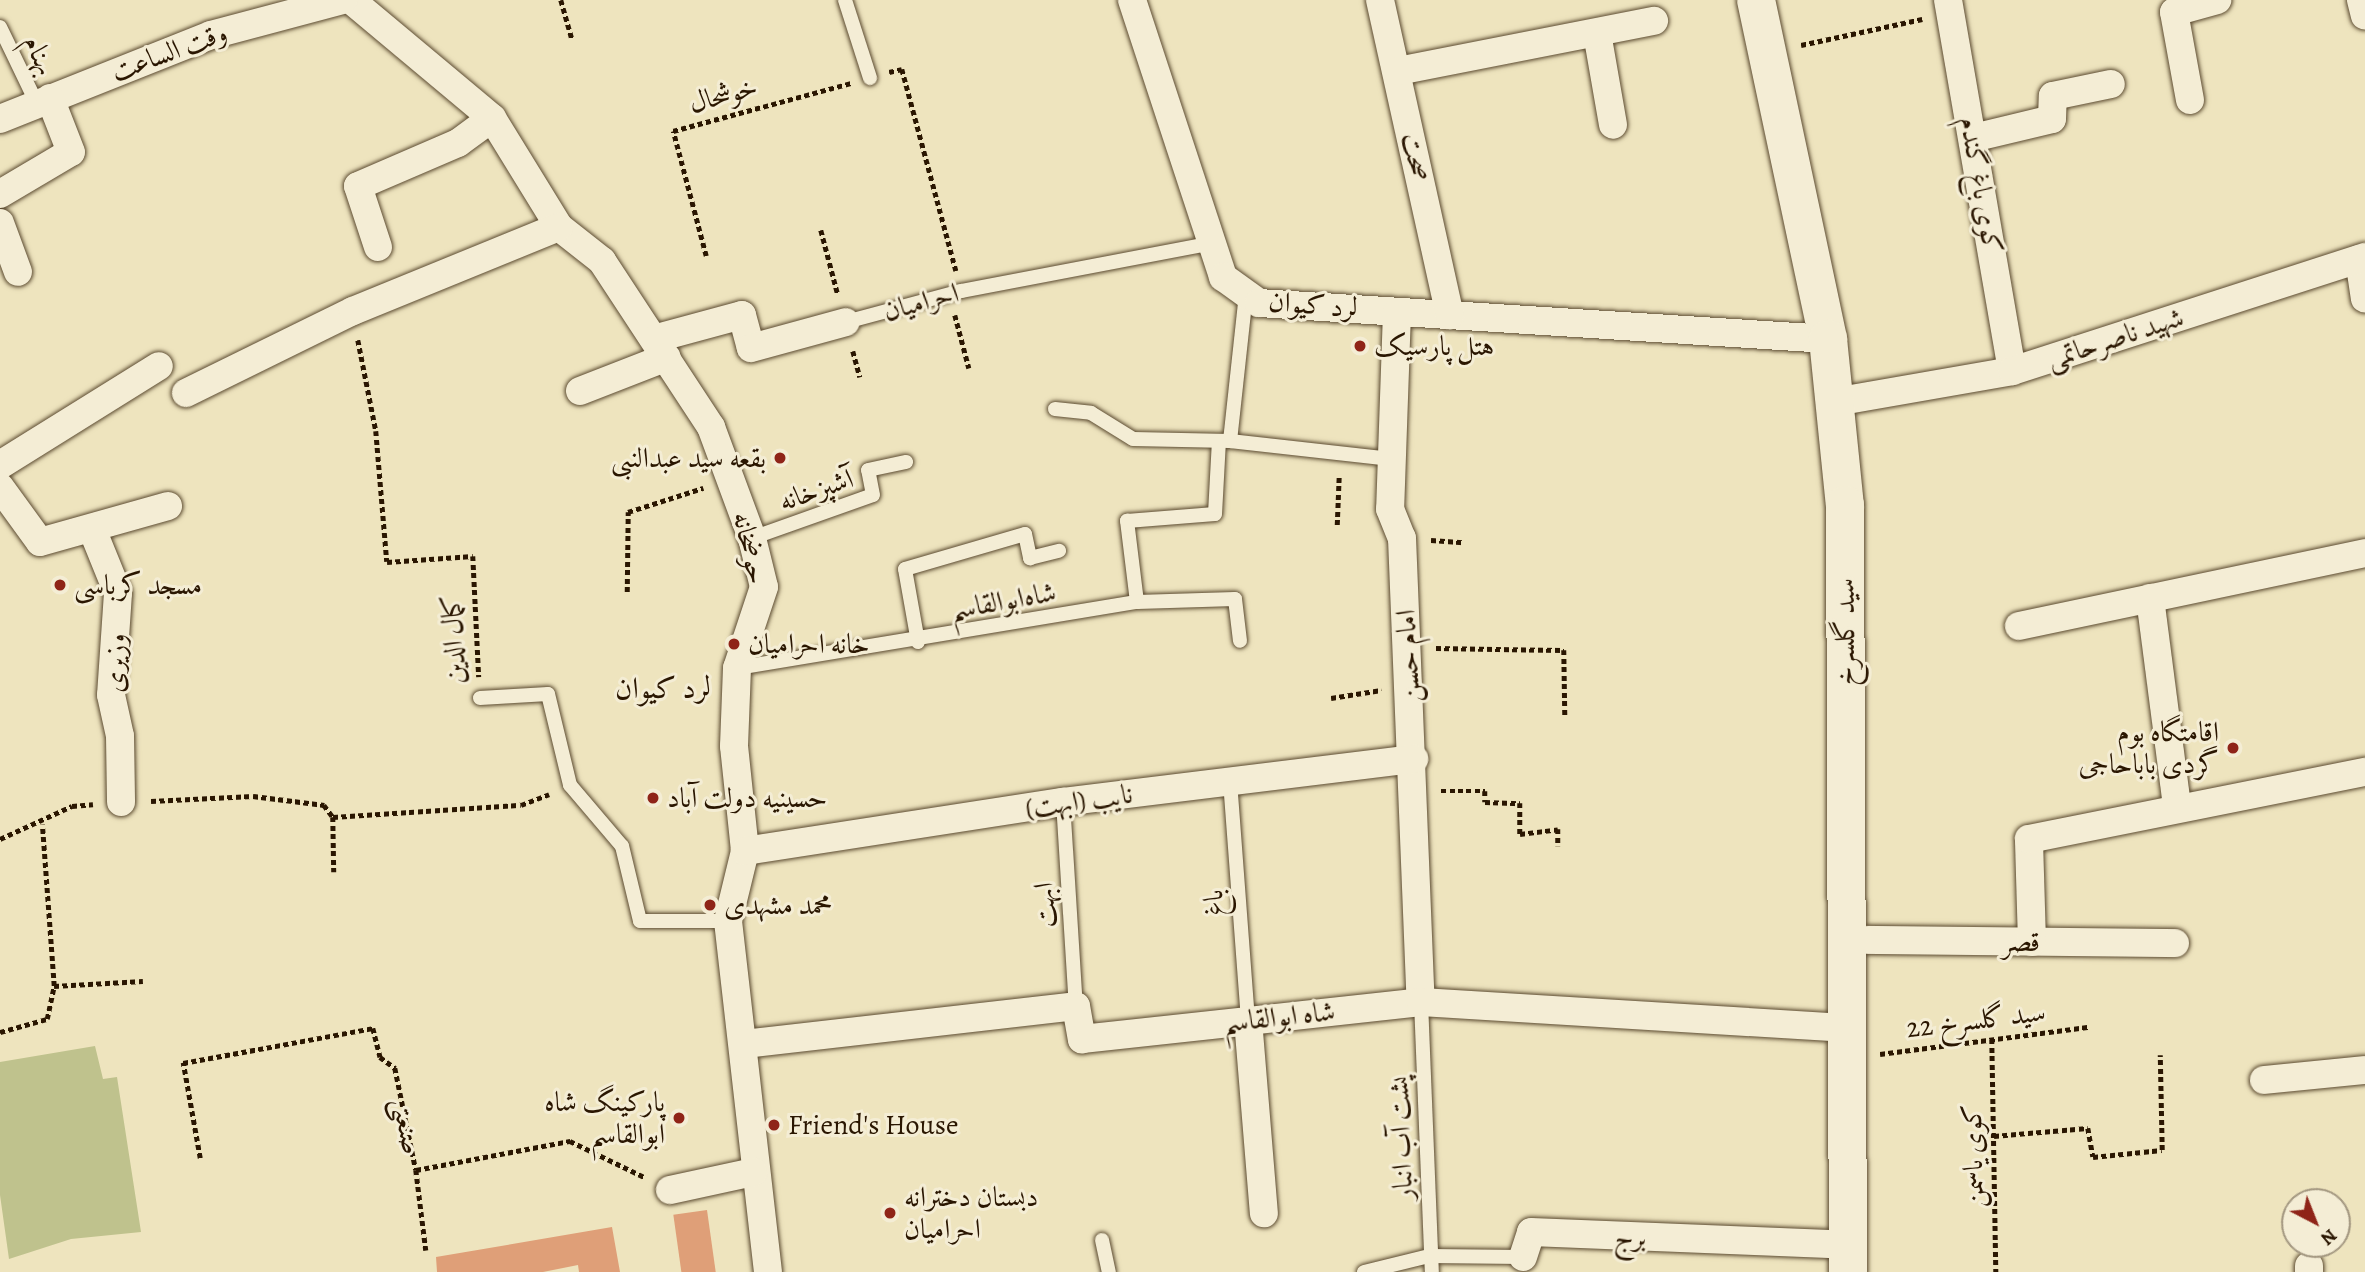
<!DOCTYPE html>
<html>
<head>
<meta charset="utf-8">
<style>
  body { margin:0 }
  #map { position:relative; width:2365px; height:1272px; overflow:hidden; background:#eee4be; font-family:Alegreya,Amiri,serif }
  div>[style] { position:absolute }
  .green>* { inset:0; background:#bfc28d }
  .building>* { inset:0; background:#df9f78; transform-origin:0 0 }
  .path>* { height:4.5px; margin-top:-2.25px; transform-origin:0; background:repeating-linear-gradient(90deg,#2a1601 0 5px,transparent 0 8.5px) }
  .roads { filter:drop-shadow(0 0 2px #5b4a30) drop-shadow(0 0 2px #5b4a30) }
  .lane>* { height:14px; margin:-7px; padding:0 7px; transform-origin:7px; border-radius:7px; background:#f4edd5 }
  .street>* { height:28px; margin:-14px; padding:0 14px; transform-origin:14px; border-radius:14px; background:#f4edd5 }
  .secondary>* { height:38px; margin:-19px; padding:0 19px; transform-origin:19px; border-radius:19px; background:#f4edd5 }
  .dots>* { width:19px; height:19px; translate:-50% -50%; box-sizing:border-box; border:4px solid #f4edd5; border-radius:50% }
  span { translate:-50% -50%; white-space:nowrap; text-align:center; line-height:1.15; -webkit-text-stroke:6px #f4edd5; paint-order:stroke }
  .street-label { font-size:28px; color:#2a1601 }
  .poi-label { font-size:28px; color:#2a1601 }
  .left { translate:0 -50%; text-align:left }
  .right { translate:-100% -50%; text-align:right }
  .neighbourhood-label { font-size:30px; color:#2a1601 }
  .north { position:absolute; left:2281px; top:1188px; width:70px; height:70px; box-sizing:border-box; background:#f4edd5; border:2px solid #a39780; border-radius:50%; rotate:138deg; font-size:19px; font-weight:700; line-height:28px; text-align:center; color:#2a1601 }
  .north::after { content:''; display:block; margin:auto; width:24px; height:32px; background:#8f2418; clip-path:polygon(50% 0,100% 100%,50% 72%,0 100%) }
</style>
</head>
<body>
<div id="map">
  <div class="green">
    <div style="clip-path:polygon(95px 1046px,103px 1079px,117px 1077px,141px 1232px,71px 1239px,9px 1259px,0 1195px,0 1062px)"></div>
  </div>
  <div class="building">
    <div style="left:707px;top:1210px;width:63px;height:34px;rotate:82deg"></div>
    <div style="clip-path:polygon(612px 1227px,620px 1272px,579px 1272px,578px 1265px,543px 1272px,437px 1272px,436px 1257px)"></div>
  </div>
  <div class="path">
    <div style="left:561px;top:0;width:41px;rotate:74.2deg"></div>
    <div style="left:1801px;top:45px;width:124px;rotate:-12.1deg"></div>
    <div style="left:889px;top:72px;width:13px;rotate:-13deg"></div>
    <div style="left:902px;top:69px;width:209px;rotate:75deg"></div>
    <div style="left:821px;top:230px;width:67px;rotate:75.3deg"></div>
    <div style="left:706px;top:256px;width:129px;rotate:-104.8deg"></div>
    <div style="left:673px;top:131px;width:184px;rotate:-15.1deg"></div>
    <div style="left:955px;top:315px;width:55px;rotate:75.2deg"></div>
    <div style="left:358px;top:340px;width:93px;rotate:78.8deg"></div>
    <div style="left:376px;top:431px;width:131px;rotate:85.2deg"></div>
    <div style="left:387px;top:562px;width:86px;rotate:-4deg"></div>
    <div style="left:473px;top:556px;width:121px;rotate:87.2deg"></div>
    <div style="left:853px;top:351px;width:27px;rotate:75deg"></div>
    <div style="left:1337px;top:525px;width:50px;rotate:-87.7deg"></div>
    <div style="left:1431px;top:540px;width:32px;rotate:4deg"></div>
    <div style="left:627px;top:592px;width:80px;rotate:-89.3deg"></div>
    <div style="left:628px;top:512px;width:79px;rotate:-17.7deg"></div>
    <div style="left:1436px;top:648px;width:128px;rotate:0.9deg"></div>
    <div style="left:1564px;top:650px;width:66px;rotate:89.1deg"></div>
    <div style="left:1331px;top:698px;width:51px;rotate:-9.1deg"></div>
    <div style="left:1441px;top:791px;width:44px"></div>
    <div style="left:1485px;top:791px;width:11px;rotate:90deg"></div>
    <div style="left:1485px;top:802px;width:35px;rotate:2deg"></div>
    <div style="left:1520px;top:803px;width:31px;rotate:90deg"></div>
    <div style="left:1520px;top:834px;width:38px;rotate:-7deg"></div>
    <div style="left:1558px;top:829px;width:17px;rotate:90deg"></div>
    <div style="left:151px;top:801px;width:102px;rotate:-2.8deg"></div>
    <div style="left:253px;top:796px;width:72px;rotate:7.2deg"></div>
    <div style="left:324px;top:805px;width:15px;rotate:53deg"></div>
    <div style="left:333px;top:817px;width:188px;rotate:-3.7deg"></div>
    <div style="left:521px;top:805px;width:30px;rotate:-21deg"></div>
    <div style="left:333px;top:817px;width:55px;rotate:89deg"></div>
    <div style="left:0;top:839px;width:79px;rotate:-24.6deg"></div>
    <div style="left:72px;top:806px;width:21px;rotate:-5deg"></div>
    <div style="left:54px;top:986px;width:89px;rotate:-3.2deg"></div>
    <div style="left:0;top:1032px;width:49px;rotate:-15.5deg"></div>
    <div style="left:47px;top:1019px;width:34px;rotate:-78deg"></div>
    <div style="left:54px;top:986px;width:162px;rotate:-94.2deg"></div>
    <div style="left:1992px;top:1039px;width:233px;rotate:89deg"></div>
    <div style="left:1880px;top:1054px;width:211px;rotate:-7.4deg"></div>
    <div style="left:1994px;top:1136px;width:94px;rotate:-4.9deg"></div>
    <div style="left:2088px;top:1128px;width:29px;rotate:80deg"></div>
    <div style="left:2093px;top:1157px;width:69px;rotate:-5.8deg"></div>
    <div style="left:2162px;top:1150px;width:95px;rotate:-91.2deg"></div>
    <div style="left:200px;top:1158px;width:97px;rotate:-100.1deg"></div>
    <div style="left:183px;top:1063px;width:193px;rotate:-10.4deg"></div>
    <div style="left:373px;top:1028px;width:30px;rotate:76deg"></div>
    <div style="left:380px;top:1057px;width:19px;rotate:36deg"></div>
    <div style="left:395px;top:1068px;width:104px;rotate:78.4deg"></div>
    <div style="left:416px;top:1170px;width:157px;rotate:-10.7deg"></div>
    <div style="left:570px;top:1141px;width:82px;rotate:25.9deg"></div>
    <div style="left:416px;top:1170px;width:81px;rotate:82.9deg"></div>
  </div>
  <div class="roads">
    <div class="lane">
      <div style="left:845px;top:0;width:82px;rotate:72.2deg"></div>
      <div style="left:0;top:27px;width:85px;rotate:64.3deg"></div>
      <div style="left:846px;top:322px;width:119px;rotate:-15.1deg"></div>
      <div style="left:961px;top:291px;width:257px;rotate:-10.8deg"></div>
      <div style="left:1055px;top:409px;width:36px;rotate:6deg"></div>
      <div style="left:1091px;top:413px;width:49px;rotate:31.8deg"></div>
      <div style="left:1133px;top:439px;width:97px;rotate:1.2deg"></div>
      <div style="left:1230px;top:441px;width:162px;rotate:6.4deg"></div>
      <div style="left:1230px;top:441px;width:148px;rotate:-83.8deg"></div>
      <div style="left:752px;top:538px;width:128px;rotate:-19.6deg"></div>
      <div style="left:873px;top:495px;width:25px;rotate:-101deg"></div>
      <div style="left:868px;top:470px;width:39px;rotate:-12deg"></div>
      <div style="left:1137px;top:602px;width:82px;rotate:-97deg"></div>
      <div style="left:1127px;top:521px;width:88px;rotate:-4.5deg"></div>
      <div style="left:1215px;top:514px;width:73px;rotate:-86.9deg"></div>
      <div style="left:918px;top:642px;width:74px;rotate:-100.1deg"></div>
      <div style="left:905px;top:569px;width:125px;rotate:-16.3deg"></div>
      <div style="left:1025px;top:534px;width:25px;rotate:78deg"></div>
      <div style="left:1030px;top:558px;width:30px;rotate:-14deg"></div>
      <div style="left:737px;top:668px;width:405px;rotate:-9.4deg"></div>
      <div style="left:1137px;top:602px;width:98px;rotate:-1.8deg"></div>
      <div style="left:1235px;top:599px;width:42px;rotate:83.2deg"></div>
      <div style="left:480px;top:698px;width:68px;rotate:-3.4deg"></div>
      <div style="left:548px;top:694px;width:94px;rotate:76.4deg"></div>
      <div style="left:570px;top:785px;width:80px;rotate:49.6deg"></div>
      <div style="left:622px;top:846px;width:77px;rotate:76.5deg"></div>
      <div style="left:640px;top:921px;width:88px"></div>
      <div style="left:1230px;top:781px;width:240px;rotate:85.7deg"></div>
      <div style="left:1063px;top:802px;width:204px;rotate:86.4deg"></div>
      <div style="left:1421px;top:1002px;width:270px;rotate:87.7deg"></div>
      <div style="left:1102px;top:1240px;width:33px;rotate:78deg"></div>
      <div style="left:1364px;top:1272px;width:67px;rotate:-13.8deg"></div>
      <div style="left:1429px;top:1256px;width:94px;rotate:0.6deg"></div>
    </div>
    <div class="street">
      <div style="left:351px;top:0;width:184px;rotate:39.9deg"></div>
      <div style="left:492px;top:118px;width:128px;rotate:58.4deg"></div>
      <div style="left:559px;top:227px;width:55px;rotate:38.3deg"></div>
      <div style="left:602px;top:261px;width:199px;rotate:56.7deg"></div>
      <div style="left:711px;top:427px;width:118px;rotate:69.7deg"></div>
      <div style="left:752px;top:538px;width:50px;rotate:76.2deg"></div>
      <div style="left:764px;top:587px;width:85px;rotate:108.4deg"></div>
      <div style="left:737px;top:668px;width:78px;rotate:92.2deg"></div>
      <div style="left:734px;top:746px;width:106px;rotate:84deg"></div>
      <div style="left:745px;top:851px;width:72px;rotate:103.7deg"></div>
      <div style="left:728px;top:921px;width:353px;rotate:83.5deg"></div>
      <div style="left:1132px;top:0;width:292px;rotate:71.8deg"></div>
      <div style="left:1223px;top:277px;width:44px;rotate:35.8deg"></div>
      <div style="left:1259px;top:303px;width:570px;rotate:3.62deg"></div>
      <div style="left:1380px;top:0;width:323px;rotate:77.5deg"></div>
      <div style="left:1948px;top:0;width:376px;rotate:80.2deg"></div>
      <div style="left:2361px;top:0;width:16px;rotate:76deg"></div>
      <div style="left:1597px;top:33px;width:93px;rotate:80.1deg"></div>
      <div style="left:1398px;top:71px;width:261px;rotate:-11.1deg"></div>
      <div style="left:2190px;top:100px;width:89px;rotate:-100.3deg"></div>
      <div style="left:2174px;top:12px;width:45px;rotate:-15.6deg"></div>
      <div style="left:0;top:119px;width:227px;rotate:-21.7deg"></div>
      <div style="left:211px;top:35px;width:137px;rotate:-14.9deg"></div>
      <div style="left:1973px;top:138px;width:81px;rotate:-13.5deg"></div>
      <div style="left:2052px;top:119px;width:23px;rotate:-88deg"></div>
      <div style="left:2053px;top:96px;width:59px;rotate:-11.7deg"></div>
      <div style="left:0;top:194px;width:82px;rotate:-30.6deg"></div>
      <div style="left:71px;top:152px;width:58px;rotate:-111.3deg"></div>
      <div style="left:0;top:223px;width:52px;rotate:69.8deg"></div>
      <div style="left:378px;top:247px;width:64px;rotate:-108.2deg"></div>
      <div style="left:358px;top:186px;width:109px;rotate:-23.3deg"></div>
      <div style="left:458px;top:143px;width:42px;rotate:-36.3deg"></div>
      <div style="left:2359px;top:259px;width:40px;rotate:81.5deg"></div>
      <div style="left:1397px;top:312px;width:197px;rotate:92deg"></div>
      <div style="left:1390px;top:509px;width:31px;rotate:68deg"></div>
      <div style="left:1402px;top:538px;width:464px;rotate:87.7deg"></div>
      <div style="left:657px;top:338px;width:88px;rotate:-15.1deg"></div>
      <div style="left:742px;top:315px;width:34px;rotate:75deg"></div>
      <div style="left:751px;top:348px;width:98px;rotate:-15.3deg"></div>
      <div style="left:580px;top:391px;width:93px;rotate:-21.3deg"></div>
      <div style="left:186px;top:393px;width:186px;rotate:-26.2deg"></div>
      <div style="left:353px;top:311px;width:222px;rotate:-22.2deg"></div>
      <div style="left:1835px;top:402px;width:180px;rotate:-9.9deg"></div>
      <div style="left:2012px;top:371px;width:371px;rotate:-17.9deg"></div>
      <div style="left:0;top:465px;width:187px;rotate:-31.9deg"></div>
      <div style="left:0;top:487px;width:68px;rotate:54deg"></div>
      <div style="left:40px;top:542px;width:133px;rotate:-15.7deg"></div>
      <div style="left:92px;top:529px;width:69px;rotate:67.9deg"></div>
      <div style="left:118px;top:593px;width:102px;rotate:93.9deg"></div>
      <div style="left:111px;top:695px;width:42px;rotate:77.6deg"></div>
      <div style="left:120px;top:736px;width:66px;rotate:89.1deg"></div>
      <div style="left:2150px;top:598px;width:210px;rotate:82.6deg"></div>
      <div style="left:2019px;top:626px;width:354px;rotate:-11.9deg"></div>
      <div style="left:745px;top:851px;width:322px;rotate:-8.8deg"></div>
      <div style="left:1063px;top:802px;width:354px;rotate:-7deg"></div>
      <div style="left:1868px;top:940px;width:307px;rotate:0.6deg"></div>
      <div style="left:2032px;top:942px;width:103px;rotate:-91.7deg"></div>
      <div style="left:2029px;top:839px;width:343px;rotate:-11.3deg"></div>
      <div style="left:1248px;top:1020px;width:194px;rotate:85.3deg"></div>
      <div style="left:744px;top:1044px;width:334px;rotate:-6.5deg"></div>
      <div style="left:1076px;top:1006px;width:34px;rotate:80deg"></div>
      <div style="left:1082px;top:1039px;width:341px;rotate:-6.2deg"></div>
      <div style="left:1421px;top:1002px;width:424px;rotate:3.5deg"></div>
      <div style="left:2264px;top:1080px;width:101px;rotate:-5.7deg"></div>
      <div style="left:670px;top:1190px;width:85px;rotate:-12.2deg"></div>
      <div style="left:1523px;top:1257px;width:26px;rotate:-72deg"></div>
      <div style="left:1531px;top:1232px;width:317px;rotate:2.3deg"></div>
      <div style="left:2309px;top:1266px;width:6px;rotate:90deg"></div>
    </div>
    <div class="secondary">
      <div style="left:1756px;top:0;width:347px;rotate:78deg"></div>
      <div style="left:1828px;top:339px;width:167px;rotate:84.2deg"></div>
      <div style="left:1845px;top:505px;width:767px;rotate:89.78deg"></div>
    </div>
  </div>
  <div class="dots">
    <div style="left:1360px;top:346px;background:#8f2418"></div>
    <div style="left:780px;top:458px;background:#8f2418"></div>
    <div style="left:60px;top:585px;background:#8f2418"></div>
    <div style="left:734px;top:644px;background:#8f2418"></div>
    <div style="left:2233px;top:748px;background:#8f2418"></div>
    <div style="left:653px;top:798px;background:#8f2418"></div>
    <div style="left:710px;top:905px;background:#8f2418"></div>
    <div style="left:679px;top:1118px;background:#8f2418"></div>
    <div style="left:774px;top:1125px;background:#8f2418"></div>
    <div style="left:890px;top:1213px;background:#8f2418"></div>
  </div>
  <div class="street-label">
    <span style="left:169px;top:52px;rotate:-20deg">وقت الساعت</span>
    <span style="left:40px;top:55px;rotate:65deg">بهنام</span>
    <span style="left:723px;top:95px;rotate:-15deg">خوشحال</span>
    <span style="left:1416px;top:157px;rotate:78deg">صحت</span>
    <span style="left:1981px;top:185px;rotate:80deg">کوی باغ گندم</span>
    <span style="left:921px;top:302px;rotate:-15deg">احرامیان</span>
    <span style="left:1313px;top:305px;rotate:5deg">لرد کیوان</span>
    <span style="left:2115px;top:338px;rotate:-18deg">شهید ناصرحاتمی</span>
    <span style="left:816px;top:490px;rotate:-19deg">آشپزخانه</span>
    <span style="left:750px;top:548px;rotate:77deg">حوضخانه</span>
    <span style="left:1003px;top:601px;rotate:-10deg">شاه‌ابوالقاسم</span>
    <span style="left:1845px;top:632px;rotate:-90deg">سید گلسرخ</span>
    <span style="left:453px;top:640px;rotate:-92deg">کمال الدین</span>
    <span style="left:1408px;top:656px;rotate:-93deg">امام حسن</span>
    <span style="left:115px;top:663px;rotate:-88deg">وزیری</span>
    <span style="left:1079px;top:801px;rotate:-8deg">نایب (ابهت)</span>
    <span style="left:1214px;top:903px;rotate:-94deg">باغ</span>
    <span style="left:1045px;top:905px;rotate:-94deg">ابهت</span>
    <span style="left:2021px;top:942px">قصر</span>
    <span style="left:1279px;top:1017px;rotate:-6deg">شاه ابوالقاسم</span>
    <span style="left:1976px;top:1020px;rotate:-7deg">سید گلسرخ 22</span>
    <span style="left:407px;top:1126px;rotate:78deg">صنعتی</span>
    <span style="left:1401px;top:1138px;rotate:-92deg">پشت آب انبار</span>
    <span style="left:1973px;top:1156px;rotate:-91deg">کوی یاسمن</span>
    <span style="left:1630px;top:1237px;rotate:2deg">برج</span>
  </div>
  <div class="poi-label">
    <span class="left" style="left:1374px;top:346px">هتل پارسیک</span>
    <span class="right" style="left:766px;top:458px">بقعه سید عبدالنبی</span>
    <span class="left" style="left:74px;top:585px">مسجد کرباسی</span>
    <span class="left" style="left:748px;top:644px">خانه احرامیان</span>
    <span class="right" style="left:2219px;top:748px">اقامتگاه بوم<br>گردی باباحاجی</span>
    <span class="left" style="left:667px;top:798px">حسینیه دولت آباد</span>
    <span class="left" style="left:724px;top:905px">محمد مشهدی</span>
    <span class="right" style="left:665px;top:1118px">پارکینگ شاه<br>ابوالقاسم</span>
    <span class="left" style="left:788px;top:1125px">Friend's House</span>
    <span class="left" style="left:904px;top:1213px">دبستان دخترانه<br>احرامیان</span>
  </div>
  <div class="neighbourhood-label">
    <span style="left:663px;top:688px">لرد کیوان</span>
  </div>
  <div class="north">N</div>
</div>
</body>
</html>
